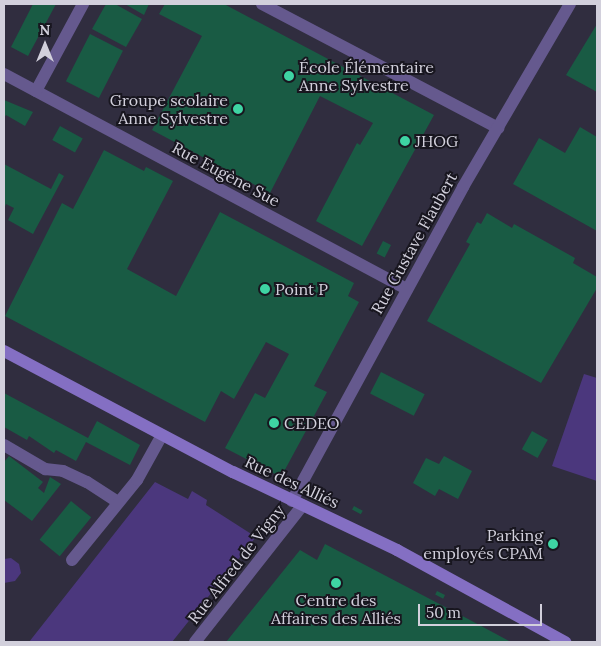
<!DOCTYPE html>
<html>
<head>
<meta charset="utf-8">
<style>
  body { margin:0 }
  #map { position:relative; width:601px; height:646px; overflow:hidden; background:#302d3f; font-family:Lora,serif }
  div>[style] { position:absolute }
  .green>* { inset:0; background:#4b377d }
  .building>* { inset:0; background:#195b44; transform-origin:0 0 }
  .street>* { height:12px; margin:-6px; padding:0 6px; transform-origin:6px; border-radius:6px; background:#65598e }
  .secondary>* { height:12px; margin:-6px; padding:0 6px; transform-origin:6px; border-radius:6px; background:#846fc3 }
  .dots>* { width:14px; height:14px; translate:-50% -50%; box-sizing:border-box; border:2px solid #18161f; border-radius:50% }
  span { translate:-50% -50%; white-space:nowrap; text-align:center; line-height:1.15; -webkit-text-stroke:4px #18161f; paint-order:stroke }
  .poi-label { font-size:16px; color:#d2d0dc }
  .left { translate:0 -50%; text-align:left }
  .right { translate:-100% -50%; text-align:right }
  .street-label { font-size:16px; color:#d2d0dc }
  .frame { position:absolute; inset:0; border:5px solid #d2d0dc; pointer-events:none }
  .north { position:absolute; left:20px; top:20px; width:50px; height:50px; -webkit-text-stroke:4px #18161f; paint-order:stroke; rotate:0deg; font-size:14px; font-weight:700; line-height:20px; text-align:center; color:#d2d0dc }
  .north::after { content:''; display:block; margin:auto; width:18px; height:22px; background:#d2d0dc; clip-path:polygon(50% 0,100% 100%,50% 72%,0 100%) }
  .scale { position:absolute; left:418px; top:604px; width:124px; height:22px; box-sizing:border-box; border:2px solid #d2d0dc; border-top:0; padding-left:6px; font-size:15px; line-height:18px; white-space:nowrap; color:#d2d0dc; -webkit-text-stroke:4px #18161f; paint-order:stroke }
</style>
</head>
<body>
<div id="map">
  <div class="green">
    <div style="clip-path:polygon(584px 374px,597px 378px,597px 481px,552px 466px)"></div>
    <div style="clip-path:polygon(155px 482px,188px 499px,192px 491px,207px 500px,206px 505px,256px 537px,172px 642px,29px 642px)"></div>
    <div style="clip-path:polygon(11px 558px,19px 564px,21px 573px,15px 581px,4px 583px,4px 559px)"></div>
  </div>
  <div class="building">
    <div style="clip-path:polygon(33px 4px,56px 4px,28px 56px,11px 47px)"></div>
    <div style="clip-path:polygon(106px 4px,115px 4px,142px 19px,126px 47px,92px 29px)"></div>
    <div style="clip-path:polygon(125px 4px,149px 4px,144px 15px)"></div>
    <div style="clip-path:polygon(165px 4px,224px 4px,434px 115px,362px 246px,316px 221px,357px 143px,360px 145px,373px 123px,320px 96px,270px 193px,152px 130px,202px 36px,159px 14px)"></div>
    <div style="clip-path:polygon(597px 24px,597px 92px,566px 75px)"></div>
    <div style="left:90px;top:34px;width:37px;height:53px;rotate:27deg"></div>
    <div style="clip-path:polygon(4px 100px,33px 112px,25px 126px,6px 115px,4px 118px)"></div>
    <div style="left:60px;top:126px;width:26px;height:16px;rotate:29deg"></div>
    <div style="clip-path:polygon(580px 127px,597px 137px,597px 231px,513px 184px,539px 138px,565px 153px)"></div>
    <div style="clip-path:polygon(104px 150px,144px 171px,146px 167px,173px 181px,127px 269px,176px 296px,220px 212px,354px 283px,348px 296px,359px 302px,314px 386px,327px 392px,281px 477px,225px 448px,255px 393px,265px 398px,289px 354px,266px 342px,234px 399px,221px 391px,205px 422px,5px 316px,62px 203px,73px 209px)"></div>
    <div style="clip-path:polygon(4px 164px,51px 189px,59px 173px,64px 176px,33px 234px,8px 220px,14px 208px,6px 204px,4px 209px)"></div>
    <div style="clip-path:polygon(487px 213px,512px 228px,514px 224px,575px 258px,573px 263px,597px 277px,597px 288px,541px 383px,427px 321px,470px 244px,466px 242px,477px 222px,481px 224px)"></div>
    <div style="left:383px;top:241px;width:9px;height:14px;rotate:27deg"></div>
    <div style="left:381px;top:372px;width:49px;height:24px;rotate:27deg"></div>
    <div style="clip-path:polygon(4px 393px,88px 438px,97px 421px,140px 445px,130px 465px,86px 442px,76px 461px,56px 450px,54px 453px,29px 436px,27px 440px,4px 427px)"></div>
    <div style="left:532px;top:431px;width:18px;height:21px;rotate:29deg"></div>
    <div style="clip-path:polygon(9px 456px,43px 482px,38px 488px,44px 493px,50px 477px,61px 484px,32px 521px,4px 500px,4px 462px)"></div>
    <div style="clip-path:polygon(444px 456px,472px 471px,458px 499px,439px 489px,435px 496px,413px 483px,426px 458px,439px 464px)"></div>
    <div style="left:71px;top:501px;width:26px;height:50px;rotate:39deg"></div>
    <div style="left:354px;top:506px;width:10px;height:4px;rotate:29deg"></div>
    <div style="clip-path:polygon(325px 544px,470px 620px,511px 642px,226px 642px,300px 550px,317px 560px)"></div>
    <div style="left:437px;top:591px;width:9px;height:4px;rotate:27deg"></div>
  </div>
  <div class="street">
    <div style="left:262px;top:4px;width:267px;rotate:27.7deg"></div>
    <div style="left:4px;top:74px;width:457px;rotate:28.1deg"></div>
    <div style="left:36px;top:91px;width:99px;rotate:-61.6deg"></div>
    <div style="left:4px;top:445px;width:48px;rotate:30.3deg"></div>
    <div style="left:45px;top:469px;width:18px;rotate:6deg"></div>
    <div style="left:63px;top:471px;width:26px;rotate:25deg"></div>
    <div style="left:87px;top:482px;width:37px;rotate:33deg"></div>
    <div style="left:292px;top:501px;width:358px;rotate:-61.4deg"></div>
    <div style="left:463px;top:187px;width:212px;rotate:-59.7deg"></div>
    <div style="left:72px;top:560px;width:103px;rotate:-50.9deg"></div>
    <div style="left:137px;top:480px;width:51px;rotate:-60.9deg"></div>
    <div style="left:195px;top:642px;width:174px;rotate:-51.8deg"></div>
  </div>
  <div class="secondary">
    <div style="left:4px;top:351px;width:259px;rotate:27.9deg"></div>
    <div style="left:233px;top:472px;width:182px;rotate:25.4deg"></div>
    <div style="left:397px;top:550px;width:192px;rotate:28.7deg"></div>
  </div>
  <div class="dots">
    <div style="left:289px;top:76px;background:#3ed4a3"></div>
    <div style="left:238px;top:109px;background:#3ed4a3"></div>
    <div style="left:405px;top:141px;background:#3ed4a3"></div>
    <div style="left:265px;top:289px;background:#3ed4a3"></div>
    <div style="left:274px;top:423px;background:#3ed4a3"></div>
    <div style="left:553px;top:544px;background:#3ed4a3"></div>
    <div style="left:336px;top:583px;background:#3ed4a3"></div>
  </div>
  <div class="poi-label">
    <span class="left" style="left:299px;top:76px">École Élémentaire<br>Anne Sylvestre</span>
    <span class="right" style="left:228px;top:109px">Groupe scolaire<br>Anne Sylvestre</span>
    <span class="left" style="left:415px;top:141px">JHOG</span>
    <span class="left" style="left:275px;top:289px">Point P</span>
    <span class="left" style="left:284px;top:423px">CEDEO</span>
    <span class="right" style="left:543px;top:544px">Parking<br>employés CPAM</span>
    <span style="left:336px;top:609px">Centre des<br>Affaires des Alliés</span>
  </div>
  <div class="street-label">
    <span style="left:226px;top:174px;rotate:28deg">Rue Eugène Sue</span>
    <span style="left:414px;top:243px;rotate:-61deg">Rue Gustave Flaubert</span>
    <span style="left:292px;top:482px;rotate:25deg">Rue des Alliés</span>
    <span style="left:236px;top:564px;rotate:-52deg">Rue Alfred de Vigny</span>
  </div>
  <div class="frame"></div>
  <div class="north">N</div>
  <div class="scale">50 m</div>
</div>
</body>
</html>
